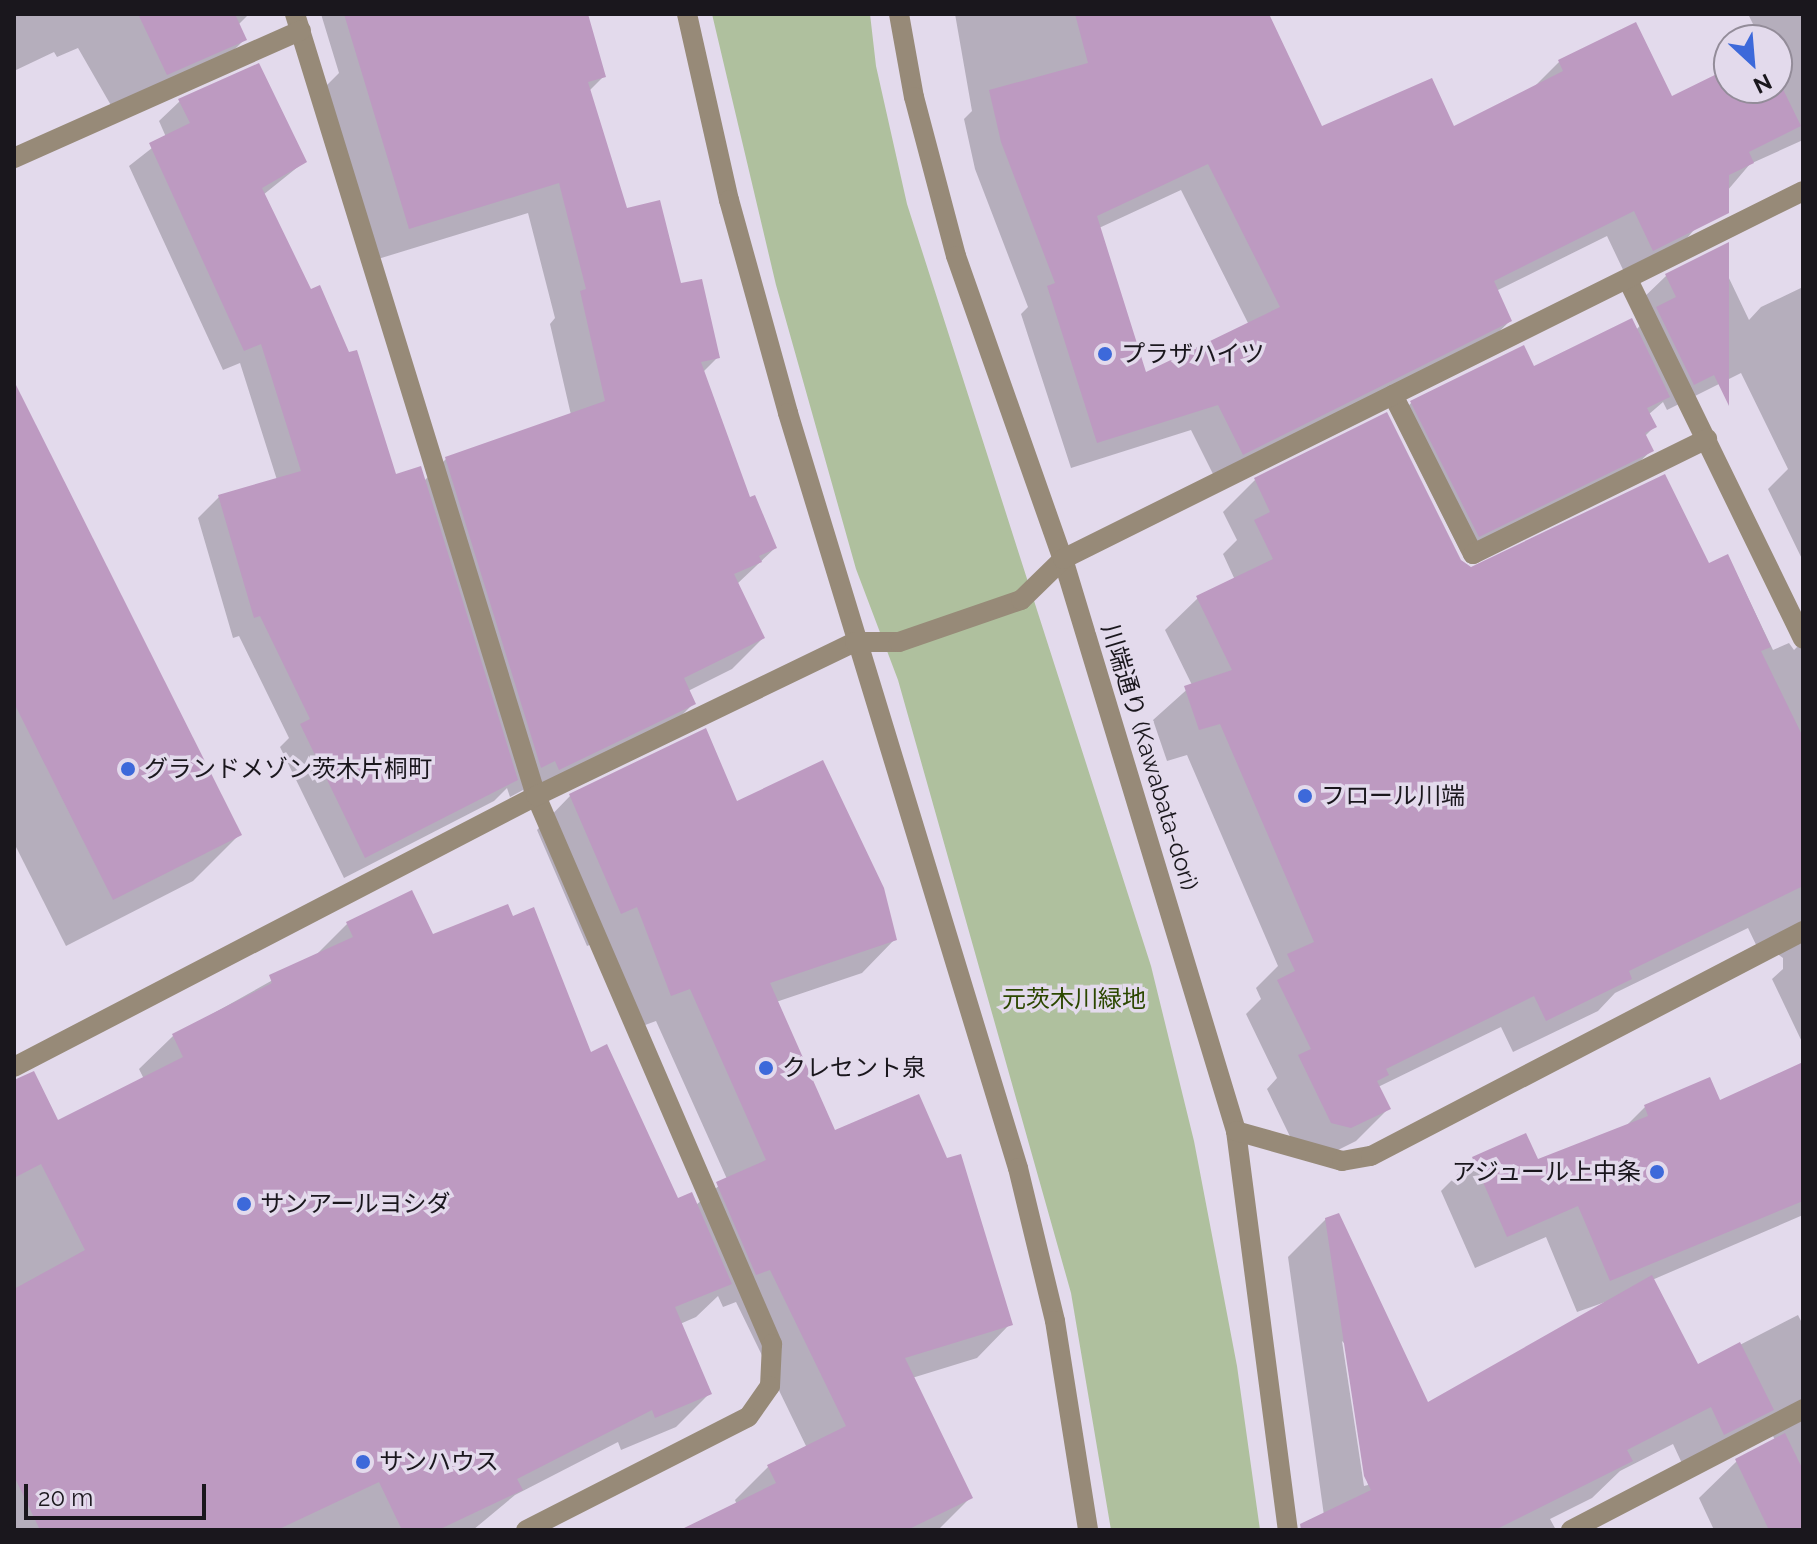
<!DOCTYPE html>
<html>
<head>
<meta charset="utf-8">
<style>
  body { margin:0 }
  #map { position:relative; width:1817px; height:1544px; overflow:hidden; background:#e3daec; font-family:Raleway,"Noto Sans JP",sans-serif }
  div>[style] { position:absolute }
  .green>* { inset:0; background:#afc09e }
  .shadow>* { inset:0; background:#0003 }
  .building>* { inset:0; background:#bd9ac1 }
  .minor>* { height:20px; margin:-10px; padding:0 10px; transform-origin:10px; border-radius:10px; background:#978a78 }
  .dots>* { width:22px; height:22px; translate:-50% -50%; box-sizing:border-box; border:4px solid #e3daec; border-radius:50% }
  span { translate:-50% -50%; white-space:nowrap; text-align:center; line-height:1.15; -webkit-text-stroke:7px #e3daec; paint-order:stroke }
  .poi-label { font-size:24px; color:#1a171d }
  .left { translate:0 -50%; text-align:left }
  .right { translate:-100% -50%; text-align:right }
  .street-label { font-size:24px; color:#1a171d }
  .park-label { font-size:24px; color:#2c4700 }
  .frame { position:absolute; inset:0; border:16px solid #1a171d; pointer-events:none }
  .north { position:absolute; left:1713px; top:24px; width:80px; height:80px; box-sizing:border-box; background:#e3daec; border:2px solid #938c99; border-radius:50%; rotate:154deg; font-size:22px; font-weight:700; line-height:32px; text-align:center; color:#1a171d }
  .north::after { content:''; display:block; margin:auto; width:28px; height:36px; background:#3d69da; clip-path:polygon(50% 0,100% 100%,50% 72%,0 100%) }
  .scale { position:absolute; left:24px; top:1484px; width:182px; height:36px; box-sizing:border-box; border:4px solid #1a171d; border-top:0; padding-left:10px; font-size:24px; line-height:28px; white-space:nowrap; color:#1a171d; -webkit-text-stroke:6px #e3daec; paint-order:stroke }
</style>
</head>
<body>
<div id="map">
  <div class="green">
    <div style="clip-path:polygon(712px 14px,870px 14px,876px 66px,907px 204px,1151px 966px,1194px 1141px,1237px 1366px,1260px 1530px,1111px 1530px,1071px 1293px,898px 680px,856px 569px,776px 285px)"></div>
  </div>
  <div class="shadow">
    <div style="clip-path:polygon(14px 14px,249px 14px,238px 25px,245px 39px,198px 86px,120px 121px,78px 48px,57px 57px,54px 52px,14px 71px)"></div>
    <div style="clip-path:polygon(321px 14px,587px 14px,604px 76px,589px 91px,625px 211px,679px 286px,718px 357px,703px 372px,748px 499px,775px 548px,737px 584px,763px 638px,732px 669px,688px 691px,693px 704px,662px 735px,528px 800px,523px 790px,510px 797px,507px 788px,494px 801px,344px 878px,280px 747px,289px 738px,239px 636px,233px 638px,198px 518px,219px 497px,277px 480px,240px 363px,223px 370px,129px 166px,166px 137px,159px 121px,180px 101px,304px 162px,263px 195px,395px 477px,423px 482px,446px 459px,571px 415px,550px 324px,555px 318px,528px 213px,378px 259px,325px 87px,339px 73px)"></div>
    <div style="clip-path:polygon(evenodd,955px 14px,1267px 14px,1321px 128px,1453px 129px,1532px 89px,1559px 62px,1635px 25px,1671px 98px,1729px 70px,1729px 88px,1777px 88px,1777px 40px,1761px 40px,1748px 14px,1803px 14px,1803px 140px,1750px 164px,1676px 251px,1626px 276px,1607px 236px,1496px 291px,1510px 321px,1483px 347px,1216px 480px,1191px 430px,1071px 468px,1021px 314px,1028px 307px,975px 169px,964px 119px,972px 111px,955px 14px,1181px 190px,1249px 325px,1145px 375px,1099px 228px,1181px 190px)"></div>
    <div style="clip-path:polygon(1716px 251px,1749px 320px,1761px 307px,1803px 287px,1803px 561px,1768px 489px,1788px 469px,1741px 373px,1667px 410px,1663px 402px,1648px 415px,1654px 427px,1645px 436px,1652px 450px,1634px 467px,1461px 552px,1395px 420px,1412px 402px,1533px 369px,1636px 330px,1647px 318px,1639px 302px,1666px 276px)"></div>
    <div style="clip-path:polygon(14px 419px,240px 834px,193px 881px,66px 946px,14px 843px)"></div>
    <div style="clip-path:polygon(1255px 480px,1471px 569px,1708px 566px,1728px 556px,1773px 650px,1789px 643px,1794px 650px,1803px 641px,1803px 1044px,1772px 979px,1783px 969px,1783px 958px,1771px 949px,1760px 953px,1748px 928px,1615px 993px,1598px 1011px,1513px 1052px,1501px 1027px,1378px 1087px,1388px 1109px,1356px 1141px,1318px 1160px,1299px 1155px,1267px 1089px,1277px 1078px,1246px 1014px,1261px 999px,1256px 988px,1278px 966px,1187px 755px,1167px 761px,1153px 720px,1192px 685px,1165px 630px,1198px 598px,1235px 580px,1223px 554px,1237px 540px,1223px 512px)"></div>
    <div style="clip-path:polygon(570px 796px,736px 804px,895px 939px,862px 973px,776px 1002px,834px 1133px,1010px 1324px,977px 1358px,912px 1378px,971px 1497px,938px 1530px,685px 1530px,737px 1505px,735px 1500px,768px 1467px,807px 1448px,736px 1302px,723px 1307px,718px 1296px,696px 1317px,680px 1324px,710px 1393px,676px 1427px,621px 1450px,618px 1442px,515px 1495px,473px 1530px,14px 1530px,14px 1095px,58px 1122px,144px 1079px,139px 1069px,173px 1036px,314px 957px,347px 924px,432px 937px,590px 1055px,677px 1201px,696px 1205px,727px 1179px,656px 1021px,637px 1028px,604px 939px,587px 946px,537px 830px)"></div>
    <div style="clip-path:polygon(evenodd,1803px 1064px,1803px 1215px,1652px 1280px,1697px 1367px,1798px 1315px,1803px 1325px,1803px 1530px,1714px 1530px,1699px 1498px,1737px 1461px,1775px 1440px,1773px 1436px,1686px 1472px,1673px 1444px,1620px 1471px,1592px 1498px,1550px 1519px,1556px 1530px,1326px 1530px,1288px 1257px,1326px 1219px,1428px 1405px,1611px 1300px,1577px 1312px,1546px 1237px,1475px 1268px,1441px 1191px,1473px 1159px,1537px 1162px,1625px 1127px,1645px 1107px,1719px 1103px,1803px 1064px,1342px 1341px,1347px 1346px,1368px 1485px,1364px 1486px,1342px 1341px)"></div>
  </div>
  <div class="building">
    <div style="clip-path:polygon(138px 14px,235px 14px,247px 40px,167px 75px)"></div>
    <div style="clip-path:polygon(344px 14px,588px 14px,606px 77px,588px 82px,627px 208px,660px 200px,681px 283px,702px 279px,720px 358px,701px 362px,750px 497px,755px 495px,777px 548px,759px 556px,762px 562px,734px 574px,765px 638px,684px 678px,696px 704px,559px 770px,555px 761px,541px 768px,445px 457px,605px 401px,580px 291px,586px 289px,559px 183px,409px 229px)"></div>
    <div style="clip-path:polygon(evenodd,1075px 14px,1269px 14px,1322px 126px,1432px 78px,1454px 126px,1563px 71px,1558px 60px,1636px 22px,1672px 96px,1729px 68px,1729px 88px,1777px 88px,1777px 77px,1801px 126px,1749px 152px,1754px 163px,1729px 175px,1729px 213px,1653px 251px,1634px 211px,1494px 281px,1512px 321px,1243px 455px,1218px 405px,1097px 443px,1047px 286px,1055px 283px,1001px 142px,989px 90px,1088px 63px,1075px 14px,1208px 164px,1280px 307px,1146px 372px,1097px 216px,1208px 164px)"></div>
    <div style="clip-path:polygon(259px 63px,307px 162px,262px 188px,311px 289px,320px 285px,349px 352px,357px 350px,396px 474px,421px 466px,518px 780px,365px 858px,300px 724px,310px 719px,260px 616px,254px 618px,218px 495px,301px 471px,261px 344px,244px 351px,149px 143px,190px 123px,178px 99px)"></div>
    <div style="clip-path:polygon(1729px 242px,1729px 406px,1714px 375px,1694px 385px,1656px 307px,1676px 297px,1665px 274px)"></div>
    <div style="clip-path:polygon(1632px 318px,1670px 397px,1647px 408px,1657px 427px,1645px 433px,1654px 451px,1479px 537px,1410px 401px,1524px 345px,1534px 366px)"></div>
    <div style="clip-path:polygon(14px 381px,242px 835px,113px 900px,14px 703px)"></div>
    <div style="clip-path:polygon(1387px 412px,1461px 560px,1471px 567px,1665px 474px,1709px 563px,1728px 554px,1771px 647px,1761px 651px,1803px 737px,1803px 886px,1629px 971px,1632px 979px,1546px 1021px,1534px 996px,1386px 1069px,1389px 1075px,1377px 1081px,1391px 1109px,1351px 1128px,1331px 1123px,1298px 1055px,1311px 1049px,1277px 980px,1295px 971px,1287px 954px,1314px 942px,1220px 724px,1199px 730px,1184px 686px,1232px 670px,1196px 596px,1273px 559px,1254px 520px,1270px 512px,1254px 478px)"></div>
    <div style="clip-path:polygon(706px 728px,737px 801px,823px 760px,884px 888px,897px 940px,770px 983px,835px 1130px,919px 1094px,947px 1158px,961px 1154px,1013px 1325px,905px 1358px,973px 1498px,907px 1530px,680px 1530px,776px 1483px,767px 1465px,846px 1426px,770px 1270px,756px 1275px,716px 1182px,766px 1160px,690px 989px,671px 996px,637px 907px,621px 914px,569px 794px)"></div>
    <div style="clip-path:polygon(412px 890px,433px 934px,508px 904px,513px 916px,534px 907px,591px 1052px,607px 1044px,678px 1198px,692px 1192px,732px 1284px,675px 1307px,712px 1394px,655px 1418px,652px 1410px,517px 1479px,523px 1490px,438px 1530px,402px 1530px,379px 1482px,277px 1530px,40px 1530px,14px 1476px,14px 1289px,85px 1250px,41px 1164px,14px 1178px,14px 1080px,34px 1071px,58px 1120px,183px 1057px,172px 1034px,272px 983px,269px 975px,353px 937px,346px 922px)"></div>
    <div style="clip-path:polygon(1803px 1062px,1803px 1201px,1610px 1281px,1578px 1206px,1507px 1237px,1472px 1157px,1526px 1133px,1538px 1159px,1648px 1116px,1644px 1105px,1710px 1077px,1720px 1100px)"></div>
    <div style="clip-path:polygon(1339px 1213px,1428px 1402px,1652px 1275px,1698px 1364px,1740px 1342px,1774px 1410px,1724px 1435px,1711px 1407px,1627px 1450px,1633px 1461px,1495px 1530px,1301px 1530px,1300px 1524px,1371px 1490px,1364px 1476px,1325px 1218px)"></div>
    <div style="clip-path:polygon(1785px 1433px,1803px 1470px,1803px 1530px,1769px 1530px,1735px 1459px)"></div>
  </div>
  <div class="minor">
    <div style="left:295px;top:14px;width:818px;rotate:72.87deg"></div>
    <div style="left:536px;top:796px;width:597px;rotate:66.7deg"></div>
    <div style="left:772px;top:1344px;width:42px;rotate:92.7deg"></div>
    <div style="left:770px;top:1386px;width:38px;rotate:125deg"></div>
    <div style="left:748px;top:1417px;width:249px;rotate:153deg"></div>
    <div style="left:687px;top:14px;width:191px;rotate:77.3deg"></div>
    <div style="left:729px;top:200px;width:221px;rotate:74.5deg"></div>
    <div style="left:788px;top:413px;width:789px;rotate:73.06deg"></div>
    <div style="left:1018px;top:1168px;width:157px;rotate:76.4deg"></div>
    <div style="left:1055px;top:1321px;width:212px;rotate:81deg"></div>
    <div style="left:899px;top:14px;width:84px;rotate:79.8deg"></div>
    <div style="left:914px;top:97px;width:164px;rotate:75.2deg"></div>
    <div style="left:956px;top:256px;width:321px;rotate:70.6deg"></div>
    <div style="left:1063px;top:559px;width:598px;rotate:73.17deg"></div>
    <div style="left:1236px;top:1131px;width:402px;rotate:82.6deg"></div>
    <div style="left:14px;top:158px;width:314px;rotate:-24deg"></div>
    <div style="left:1628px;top:280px;width:399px;rotate:64deg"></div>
    <div style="left:1393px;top:395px;width:178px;rotate:63.3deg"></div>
    <div style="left:1473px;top:554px;width:261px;rotate:-26.2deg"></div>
    <div style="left:14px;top:1067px;width:588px;rotate:-27.44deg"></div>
    <div style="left:536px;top:796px;width:354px;rotate:-25.8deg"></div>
    <div style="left:855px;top:642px;width:44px"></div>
    <div style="left:899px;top:642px;width:129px;rotate:-19deg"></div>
    <div style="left:1021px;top:600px;width:59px;rotate:-44.3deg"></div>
    <div style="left:1063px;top:559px;width:826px;rotate:-26.44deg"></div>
    <div style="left:1236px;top:1131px;width:110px;rotate:15.8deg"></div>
    <div style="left:1342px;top:1161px;width:29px;rotate:-10deg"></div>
    <div style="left:1371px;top:1156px;width:487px;rotate:-27.5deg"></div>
    <div style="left:1571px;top:1530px;width:262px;rotate:-27.5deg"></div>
  </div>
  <div class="dots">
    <div style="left:1105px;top:354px;background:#3d69da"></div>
    <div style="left:128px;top:769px;background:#3d69da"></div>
    <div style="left:1305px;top:796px;background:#3d69da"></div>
    <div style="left:766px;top:1068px;background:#3d69da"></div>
    <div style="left:1657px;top:1172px;background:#3d69da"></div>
    <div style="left:244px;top:1204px;background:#3d69da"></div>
    <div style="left:363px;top:1462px;background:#3d69da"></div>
  </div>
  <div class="poi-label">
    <span class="left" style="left:1121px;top:354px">プラザハイツ</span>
    <span class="left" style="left:144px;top:769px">グランドメゾン茨木片桐町</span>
    <span class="left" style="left:1321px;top:796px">フロール川端</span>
    <span class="left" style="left:782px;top:1068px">クレセント泉</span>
    <span class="right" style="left:1641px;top:1172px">アジュール上中条</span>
    <span class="left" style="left:260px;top:1204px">サンアールヨシダ</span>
    <span class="left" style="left:379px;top:1462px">サンハウス</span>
  </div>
  <div class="street-label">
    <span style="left:1150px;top:757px;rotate:73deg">川端通り (Kawabata-dori)</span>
  </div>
  <div class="park-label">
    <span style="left:1074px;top:999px">元茨木川緑地</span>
  </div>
  <div class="frame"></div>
  <div class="north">N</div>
  <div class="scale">20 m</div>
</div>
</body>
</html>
